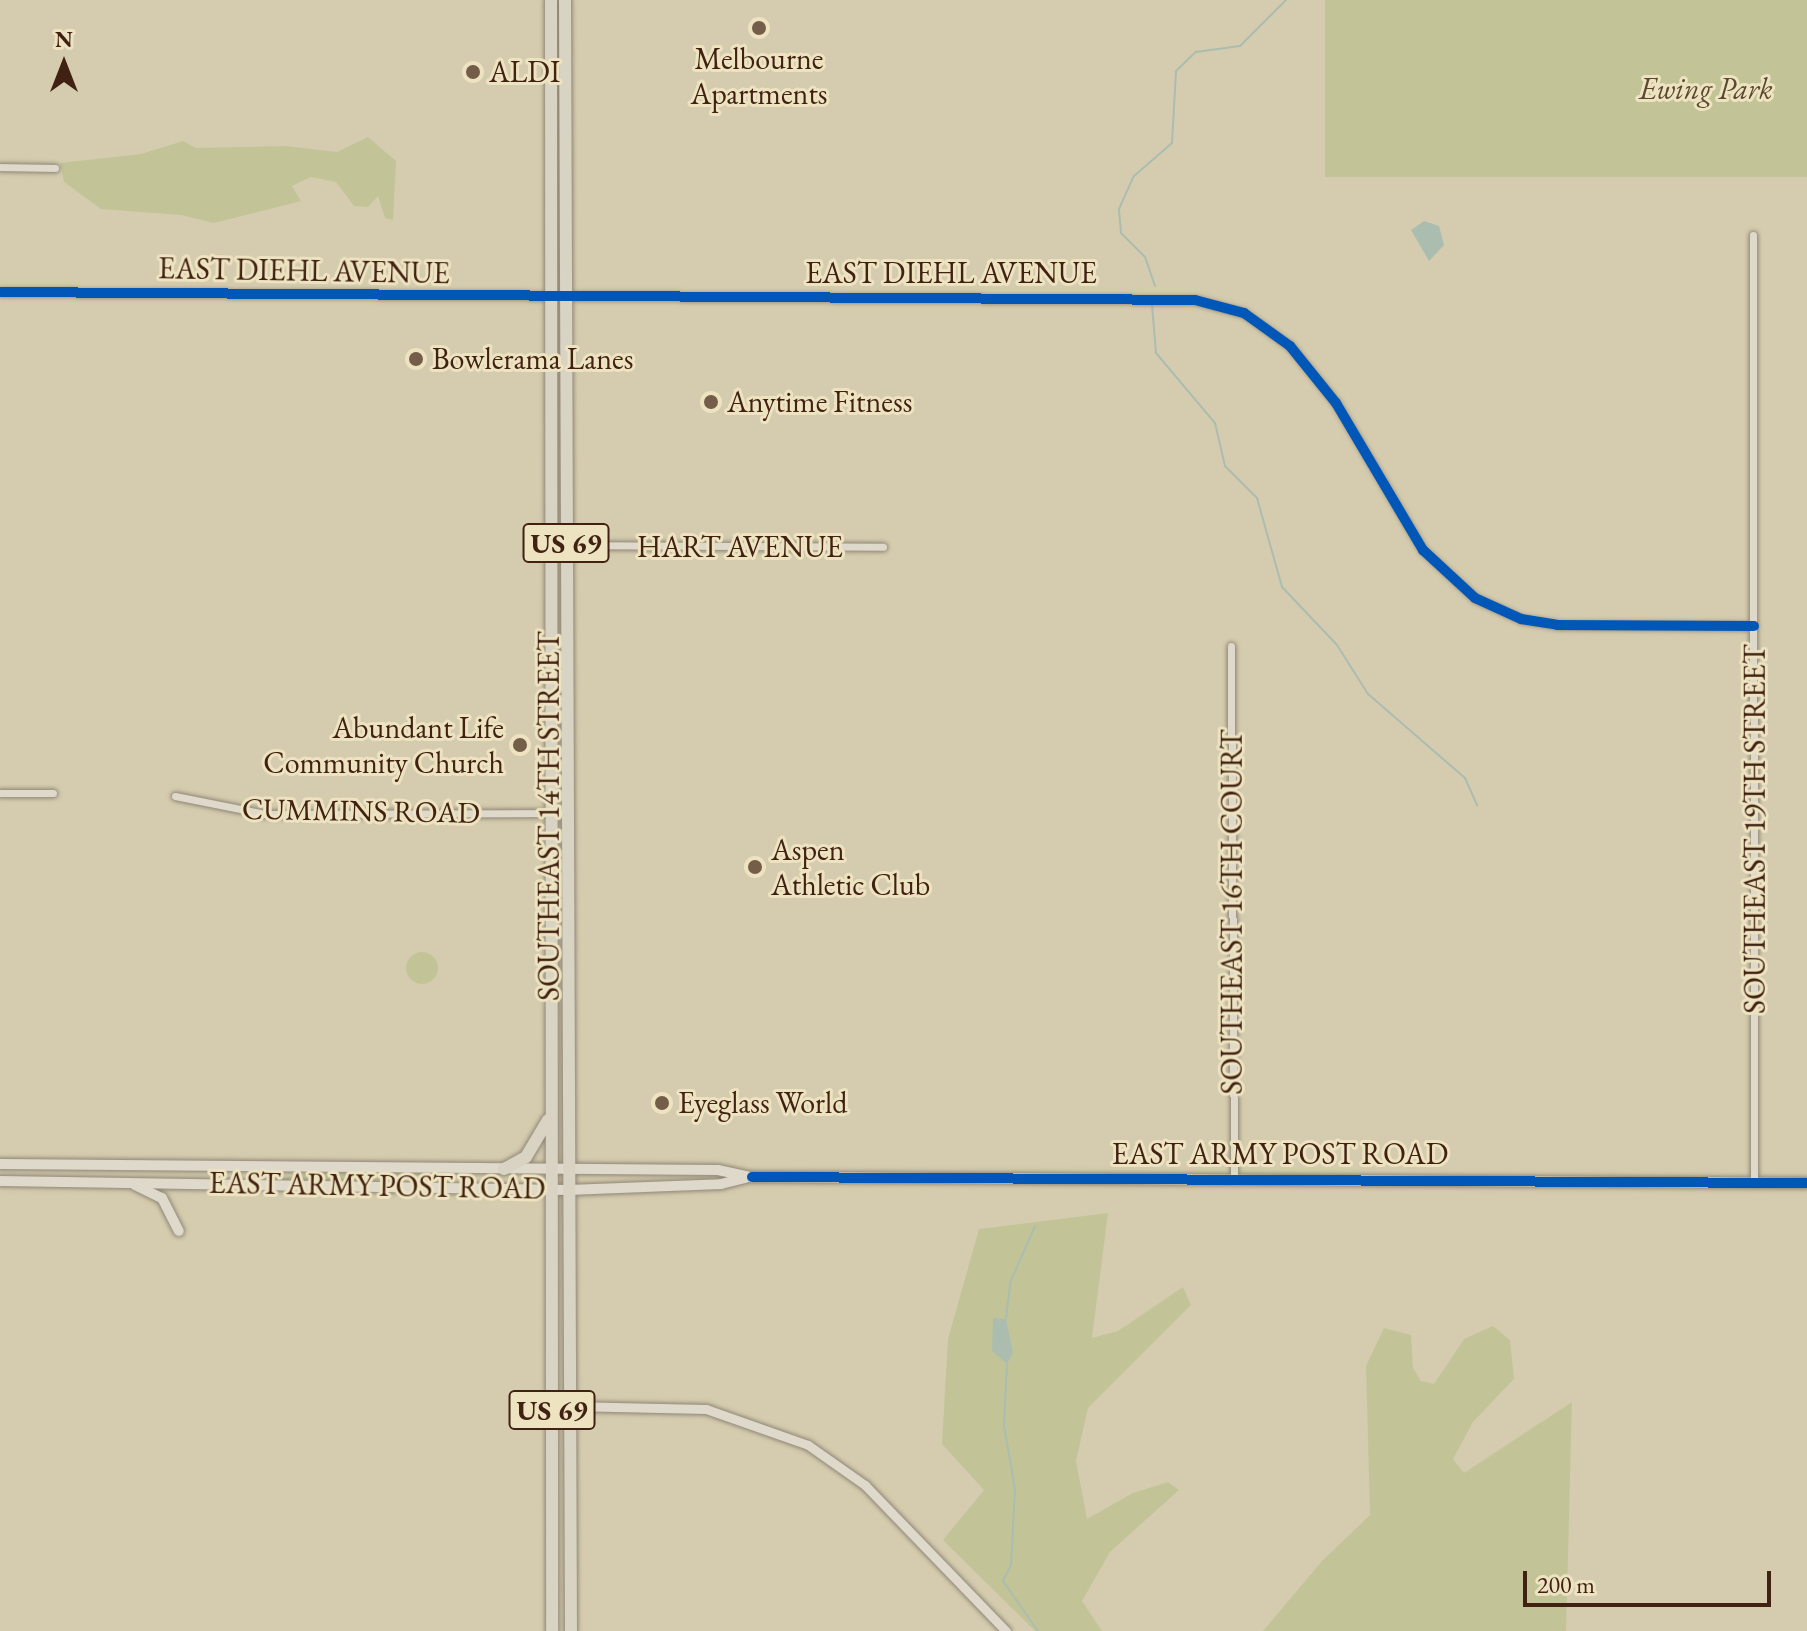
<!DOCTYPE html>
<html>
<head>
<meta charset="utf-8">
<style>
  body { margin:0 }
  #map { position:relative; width:1807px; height:1631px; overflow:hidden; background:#d5ccaf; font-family:"EB Garamond",serif }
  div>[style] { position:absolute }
  .green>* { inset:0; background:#c2c498; transform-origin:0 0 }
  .round { border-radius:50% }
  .water>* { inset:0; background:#abbdaf }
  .stream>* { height:2px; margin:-1px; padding:0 1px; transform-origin:1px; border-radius:1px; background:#abbdaf }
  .roads { filter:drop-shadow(0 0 2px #908776) drop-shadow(0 0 2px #908776) }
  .minor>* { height:7px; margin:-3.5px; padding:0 3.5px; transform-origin:3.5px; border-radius:3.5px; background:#ded9ca }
  .tertiary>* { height:9px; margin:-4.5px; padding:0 4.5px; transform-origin:4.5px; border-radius:4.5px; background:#ded9ca }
  .secondary>* { height:10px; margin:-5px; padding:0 5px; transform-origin:5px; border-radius:5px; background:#ded9ca }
  .primary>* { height:12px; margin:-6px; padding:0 6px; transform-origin:6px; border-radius:6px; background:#d8d3c2 }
  .cycleway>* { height:10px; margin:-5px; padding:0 5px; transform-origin:5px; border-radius:5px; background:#0057b8 }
  .dots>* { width:22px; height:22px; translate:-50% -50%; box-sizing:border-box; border:4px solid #ede3c1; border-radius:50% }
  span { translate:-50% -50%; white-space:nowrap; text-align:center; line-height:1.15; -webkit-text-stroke:6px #ede3c1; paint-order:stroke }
  .shield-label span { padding:2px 6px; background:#ede3c1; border:2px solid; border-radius:6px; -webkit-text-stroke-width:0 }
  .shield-label { font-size:28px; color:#402112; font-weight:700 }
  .poi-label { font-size:30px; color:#402112 }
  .left { translate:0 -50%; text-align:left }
  .right { translate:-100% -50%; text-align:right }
  .park-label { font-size:30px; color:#5c482f; font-style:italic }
  .street-label { font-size:30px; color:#402112 }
  .north { position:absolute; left:24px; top:24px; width:80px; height:80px; -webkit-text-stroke:6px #ede3c1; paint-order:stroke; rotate:0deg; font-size:22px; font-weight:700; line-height:32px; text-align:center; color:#402112 }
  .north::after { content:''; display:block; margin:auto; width:28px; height:36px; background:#402112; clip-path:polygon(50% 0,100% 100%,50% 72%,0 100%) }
  .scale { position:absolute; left:1523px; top:1571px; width:248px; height:36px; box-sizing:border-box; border:4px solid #402112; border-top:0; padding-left:10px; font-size:24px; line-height:28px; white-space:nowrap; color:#402112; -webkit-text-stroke:6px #ede3c1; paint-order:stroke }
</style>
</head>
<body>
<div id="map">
  <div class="green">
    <div style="left:1325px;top:0;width:482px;height:177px"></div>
    <div style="clip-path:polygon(368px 137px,396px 161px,393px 220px,385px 218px,378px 196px,368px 207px,354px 206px,336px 182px,311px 177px,292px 186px,301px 201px,214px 223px,181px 215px,101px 209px,64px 182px,60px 163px,141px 154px,183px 141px,196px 148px,285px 146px,337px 152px)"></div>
    <div class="round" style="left:406px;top:952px;width:32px;height:32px"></div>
    <div style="clip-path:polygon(319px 1172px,442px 1173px,354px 1183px,272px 1179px)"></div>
    <div style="clip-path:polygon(1108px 1213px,1092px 1338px,1118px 1331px,1183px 1287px,1191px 1305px,1088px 1408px,1076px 1461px,1087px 1519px,1133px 1493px,1168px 1482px,1179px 1490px,1110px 1552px,1082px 1601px,1102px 1631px,1035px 1631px,943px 1540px,984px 1490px,942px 1444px,948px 1339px,979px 1229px)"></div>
    <div style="clip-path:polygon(1493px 1326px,1510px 1340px,1514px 1379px,1473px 1422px,1453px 1459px,1464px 1473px,1572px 1402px,1566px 1631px,1263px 1631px,1322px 1561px,1370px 1515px,1366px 1366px,1384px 1328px,1411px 1335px,1413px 1368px,1421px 1381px,1434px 1384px,1464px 1339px)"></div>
  </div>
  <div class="water">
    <div style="clip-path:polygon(1424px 221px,1439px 226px,1444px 245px,1429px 261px,1411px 230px)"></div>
    <div style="clip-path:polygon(993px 1318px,1006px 1319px,1013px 1353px,1007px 1364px,992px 1351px)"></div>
  </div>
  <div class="stream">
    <div style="left:1155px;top:286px;width:31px;rotate:-109deg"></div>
    <div style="left:1145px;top:257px;width:34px;rotate:-135deg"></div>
    <div style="left:1121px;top:233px;width:24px;rotate:-95deg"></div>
    <div style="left:1119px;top:209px;width:36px;rotate:-66deg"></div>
    <div style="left:1134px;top:176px;width:50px;rotate:-41deg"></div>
    <div style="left:1172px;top:143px;width:72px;rotate:-86.8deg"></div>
    <div style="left:1176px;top:71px;width:28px;rotate:-44deg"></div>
    <div style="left:1196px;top:52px;width:44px;rotate:-7.8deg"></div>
    <div style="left:1240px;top:46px;width:65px;rotate:-45deg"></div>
    <div style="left:1152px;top:305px;width:48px;rotate:85.2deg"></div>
    <div style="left:1156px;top:353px;width:92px;rotate:49.9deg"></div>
    <div style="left:1215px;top:423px;width:44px;rotate:76.9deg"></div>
    <div style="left:1225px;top:466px;width:45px;rotate:45deg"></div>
    <div style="left:1257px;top:498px;width:92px;rotate:74.3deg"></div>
    <div style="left:1282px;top:587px;width:80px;rotate:46.5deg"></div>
    <div style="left:1337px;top:645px;width:58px;rotate:57.7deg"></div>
    <div style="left:1368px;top:694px;width:128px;rotate:40.9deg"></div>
    <div style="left:1465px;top:778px;width:30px;rotate:66deg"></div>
    <div style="left:1006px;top:1318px;width:35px;rotate:-83deg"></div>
    <div style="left:1010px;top:1283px;width:62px;rotate:-66.3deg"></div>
    <div style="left:1007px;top:1365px;width:61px;rotate:92.8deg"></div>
    <div style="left:1004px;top:1426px;width:64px;rotate:80.1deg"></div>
    <div style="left:1015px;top:1489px;width:76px;rotate:93deg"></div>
    <div style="left:1011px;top:1565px;width:18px;rotate:117deg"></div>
    <div style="left:1003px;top:1581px;width:61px;rotate:55deg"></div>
  </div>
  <div class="roads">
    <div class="minor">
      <div style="left:0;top:167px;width:55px;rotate:1deg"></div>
      <div style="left:1753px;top:235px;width:948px;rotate:89.94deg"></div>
      <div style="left:0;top:292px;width:1195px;rotate:0.38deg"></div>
      <div style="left:1195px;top:300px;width:51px;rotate:14.9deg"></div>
      <div style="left:1244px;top:313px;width:57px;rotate:35.7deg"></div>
      <div style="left:1290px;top:346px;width:73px;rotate:51.1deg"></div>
      <div style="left:1336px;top:403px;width:171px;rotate:59.4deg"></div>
      <div style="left:1423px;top:550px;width:71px;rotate:42.7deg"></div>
      <div style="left:1475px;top:598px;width:51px;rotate:24.5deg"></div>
      <div style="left:1521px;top:619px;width:36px;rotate:9deg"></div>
      <div style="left:1557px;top:625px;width:197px;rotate:0.3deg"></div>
      <div style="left:550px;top:545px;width:333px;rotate:0.3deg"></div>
      <div style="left:1231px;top:646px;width:532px;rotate:89.68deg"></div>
      <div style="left:0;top:793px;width:53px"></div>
      <div style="left:175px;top:796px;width:92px;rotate:11.3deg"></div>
      <div style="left:265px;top:814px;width:302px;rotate:-0.2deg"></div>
    </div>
    <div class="tertiary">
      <div style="left:569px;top:1406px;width:137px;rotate:1.3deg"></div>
      <div style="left:706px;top:1409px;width:108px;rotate:19.4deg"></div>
      <div style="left:808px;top:1445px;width:70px;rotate:35.1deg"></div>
      <div style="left:865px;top:1485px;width:203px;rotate:46deg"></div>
    </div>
    <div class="secondary">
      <div style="left:0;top:1164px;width:718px;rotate:0.48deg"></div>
      <div style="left:718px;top:1170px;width:35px;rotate:12deg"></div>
      <div style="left:752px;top:1177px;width:1055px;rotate:0.33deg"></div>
      <div style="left:0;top:1181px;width:568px;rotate:0.91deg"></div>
      <div style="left:568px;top:1190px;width:153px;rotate:-2.2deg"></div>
      <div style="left:721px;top:1184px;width:25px;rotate:-14deg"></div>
      <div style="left:135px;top:1185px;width:30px;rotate:26deg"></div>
      <div style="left:162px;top:1198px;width:37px;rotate:63deg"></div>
    </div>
    <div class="primary">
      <div style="left:551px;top:0;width:1631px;rotate:89.96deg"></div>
      <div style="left:565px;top:0;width:1631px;rotate:89.79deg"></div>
      <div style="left:504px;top:1169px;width:25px;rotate:-29deg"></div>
      <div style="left:526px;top:1157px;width:43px;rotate:-59.3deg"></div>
    </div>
  </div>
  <div class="cycleway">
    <div style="left:0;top:292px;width:1195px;rotate:0.38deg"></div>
    <div style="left:1195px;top:300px;width:51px;rotate:14.9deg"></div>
    <div style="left:1244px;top:313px;width:57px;rotate:35.7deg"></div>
    <div style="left:1290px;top:346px;width:73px;rotate:51.1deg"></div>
    <div style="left:1336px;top:403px;width:171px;rotate:59.4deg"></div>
    <div style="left:1423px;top:550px;width:71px;rotate:42.7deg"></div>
    <div style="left:1475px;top:598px;width:51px;rotate:24.5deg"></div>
    <div style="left:1521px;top:619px;width:36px;rotate:9deg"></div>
    <div style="left:1557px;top:625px;width:197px;rotate:0.3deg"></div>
    <div style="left:752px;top:1177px;width:1055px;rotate:0.33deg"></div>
  </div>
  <div class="dots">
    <div style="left:759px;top:28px;background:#745d49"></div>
    <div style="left:473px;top:72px;background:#745d49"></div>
    <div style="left:416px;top:359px;background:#745d49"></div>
    <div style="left:711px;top:402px;background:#745d49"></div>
    <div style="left:520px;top:745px;background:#745d49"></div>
    <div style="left:755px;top:867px;background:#745d49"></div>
    <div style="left:662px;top:1103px;background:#745d49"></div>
  </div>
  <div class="shield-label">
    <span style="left:566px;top:543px">US 69</span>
    <span style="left:552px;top:1410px">US 69</span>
  </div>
  <div class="poi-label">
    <span style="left:759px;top:76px">Melbourne<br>Apartments</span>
    <span class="left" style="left:489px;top:72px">ALDI</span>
    <span class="left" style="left:432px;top:359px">Bowlerama Lanes</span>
    <span class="left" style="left:727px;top:402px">Anytime Fitness</span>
    <span class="right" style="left:504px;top:745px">Abundant Life<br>Community Church</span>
    <span class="left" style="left:771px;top:867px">Aspen<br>Athletic Club</span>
    <span class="left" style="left:678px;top:1103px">Eyeglass World</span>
  </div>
  <div class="park-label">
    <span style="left:1706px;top:89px">Ewing Park</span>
  </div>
  <div class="street-label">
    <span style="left:304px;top:271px;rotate:1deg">EAST DIEHL AVENUE</span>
    <span style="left:951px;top:273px">EAST DIEHL AVENUE</span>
    <span style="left:740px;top:547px">HART AVENUE</span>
    <span style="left:361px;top:811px;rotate:1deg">CUMMINS ROAD</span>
    <span style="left:549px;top:816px;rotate:-90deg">SOUTHEAST 14TH STREET</span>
    <span style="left:1755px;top:829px;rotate:-90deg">SOUTHEAST 19TH STREET</span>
    <span style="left:1232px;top:912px;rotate:-90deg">SOUTHEAST 16TH COURT</span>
    <span style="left:1280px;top:1154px">EAST ARMY POST ROAD</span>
    <span style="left:377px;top:1186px;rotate:1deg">EAST ARMY POST ROAD</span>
  </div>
  <div class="north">N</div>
  <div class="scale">200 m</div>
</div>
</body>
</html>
